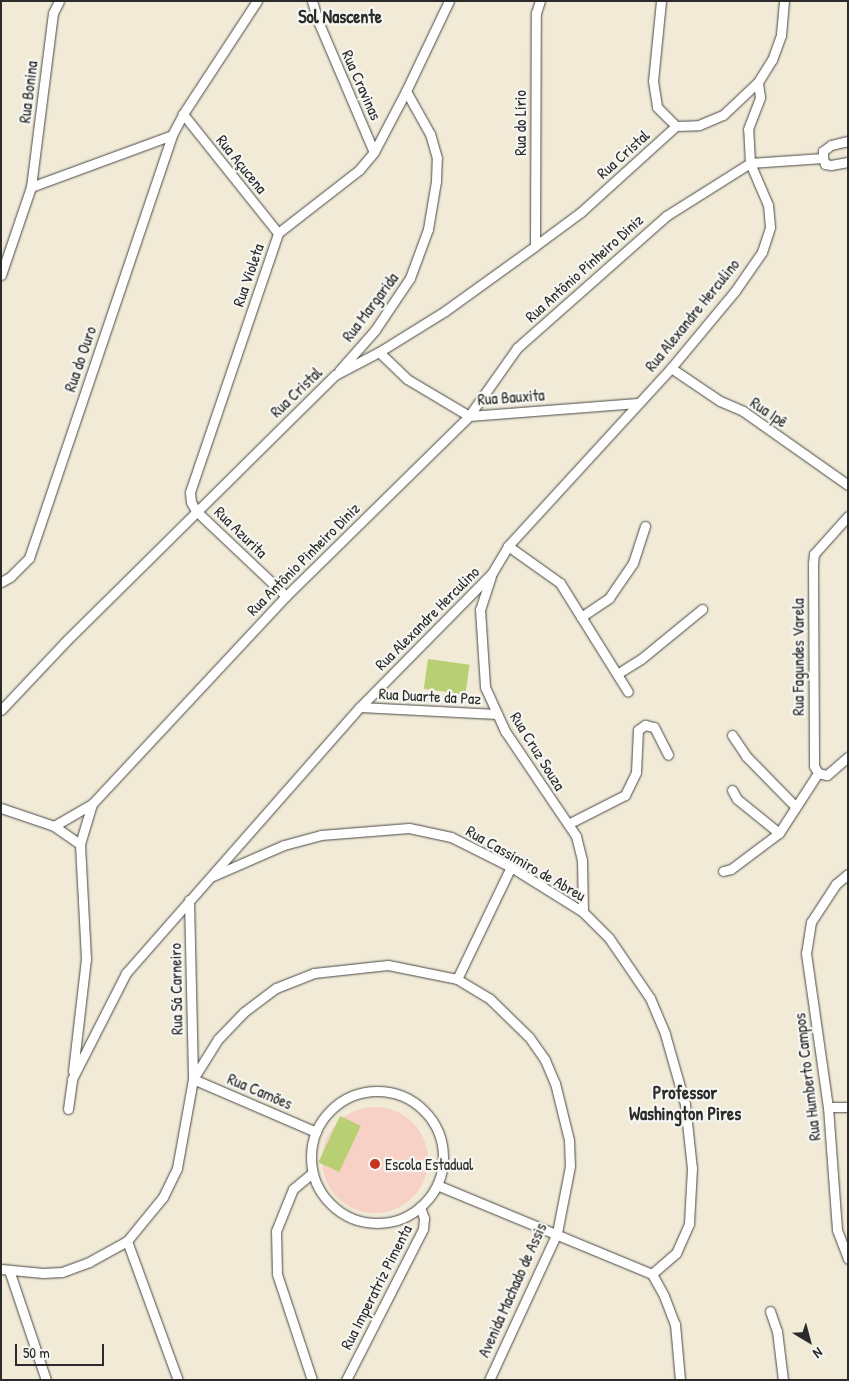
<!DOCTYPE html>
<html>
<head>
<meta charset="utf-8">
<style>
  body { margin:0 }
  #map { position:relative; width:849px; height:1381px; overflow:hidden; background:#f0ead7; font-family:"Patrick Hand",sans-serif }
  div>[style] { position:absolute }
  .built>* { inset:0; background:#f7d1c6 }
  .round { border-radius:50% }
  .green>* { inset:0; background:#b8cf74; transform-origin:0 0 }
  .roads { filter:drop-shadow(0 0 1px #494845) drop-shadow(0 0 1px #494845) }
  .minor>* { height:9px; margin:-4.5px; padding:0 4.5px; transform-origin:4.5px; border-radius:4.5px; background:#fff }
  .minor>.ring { margin:-4.5px; padding:0; box-sizing:content-box; background:none; border:9px solid #fff; border-radius:50% }
  .dots>* { width:14px; height:14px; translate:-50% -50%; box-sizing:border-box; border:2px solid #f6f6f2; border-radius:50% }
  span { translate:-50% -50%; white-space:nowrap; text-align:center; line-height:1.15; -webkit-text-stroke:4.5px #f6f6f2; paint-order:stroke }
  .street-label { font-size:16px; color:#2b2b2b }
  .poi-label { font-size:16px; color:#2b2b2b }
  .left { translate:0 -50%; text-align:left }
  .neighbourhood-label { font-size:18px; color:#2b2b2b; font-weight:700 }
  .frame { position:absolute; inset:0; border:2px solid #2b2b2b; pointer-events:none }
  .north { position:absolute; left:784px; top:1316px; width:50px; height:50px; -webkit-text-stroke:4px #f6f6f2; paint-order:stroke; rotate:143deg; font-size:14px; font-weight:700; line-height:20px; text-align:center; color:#2b2b2b }
  .north::after { content:''; display:block; margin:auto; width:18px; height:22px; background:#2b2b2b; clip-path:polygon(50% 0,100% 100%,50% 72%,0 100%) }
  .scale { position:absolute; left:15px; top:1344px; width:89px; height:22px; box-sizing:border-box; border:2px solid #2b2b2b; border-top:0; padding-left:6px; font-size:15px; line-height:18px; white-space:nowrap; color:#2b2b2b; -webkit-text-stroke:4px #f6f6f2; paint-order:stroke }
</style>
</head>
<body>
<div id="map">
  <div class="built">
    <div class="round" style="left:322px;top:1107px;width:106px;height:106px"></div>
  </div>
  <div class="green">
    <div style="left:428px;top:659px;width:42px;height:30px;rotate:8deg"></div>
    <div style="left:340px;top:1116px;width:23px;height:51px;rotate:25deg"></div>
  </div>
  <div class="roads">
    <div class="minor">
      <div style="left:312px;top:1px;width:21px;rotate:73deg"></div>
      <div style="left:318px;top:21px;width:142px;rotate:66.9deg"></div>
      <div style="left:661px;top:1px;width:80px;rotate:95.7deg"></div>
      <div style="left:653px;top:81px;width:26px;rotate:81deg"></div>
      <div style="left:657px;top:107px;width:27px;rotate:45deg"></div>
      <div style="left:676px;top:126px;width:23px;rotate:-2deg"></div>
      <div style="left:699px;top:125px;width:26px;rotate:-23deg"></div>
      <div style="left:723px;top:115px;width:48px;rotate:-43.3deg"></div>
      <div style="left:758px;top:82px;width:26px;rotate:-58deg"></div>
      <div style="left:772px;top:60px;width:27px;rotate:-70deg"></div>
      <div style="left:781px;top:35px;width:34px;rotate:-85deg"></div>
      <div style="left:183px;top:114px;width:152px;rotate:51.4deg"></div>
      <div style="left:848px;top:141px;width:17px;rotate:167deg"></div>
      <div style="left:831px;top:145px;width:10px;rotate:143deg"></div>
      <div style="left:823px;top:151px;width:7px;rotate:90deg"></div>
      <div style="left:823px;top:158px;width:6px;rotate:72deg"></div>
      <div style="left:825px;top:164px;width:6px;rotate:9deg"></div>
      <div style="left:831px;top:165px;width:17px;rotate:-10deg"></div>
      <div style="left:31px;top:187px;width:150px;rotate:-20.2deg"></div>
      <div style="left:535px;top:246px;width:233px;rotate:-89.8deg"></div>
      <div style="left:536px;top:13px;width:13px;rotate:-72deg"></div>
      <div style="left:1px;top:275px;width:93px;rotate:-71.2deg"></div>
      <div style="left:31px;top:187px;width:175px;rotate:-82.8deg"></div>
      <div style="left:53px;top:13px;width:13px;rotate:-63deg"></div>
      <div style="left:379px;top:352px;width:39px;rotate:44deg"></div>
      <div style="left:407px;top:379px;width:72px;rotate:30.8deg"></div>
      <div style="left:469px;top:416px;width:169px;rotate:-4.4deg"></div>
      <div style="left:671px;top:368px;width:59px;rotate:34deg"></div>
      <div style="left:720px;top:401px;width:25px;rotate:23deg"></div>
      <div style="left:743px;top:411px;width:128px;rotate:35.2deg"></div>
      <div style="left:339px;top:371px;width:55px;rotate:-48.7deg"></div>
      <div style="left:375px;top:330px;width:63px;rotate:-56.1deg"></div>
      <div style="left:410px;top:278px;width:52px;rotate:-69.8deg"></div>
      <div style="left:428px;top:229px;width:49px;rotate:-80.5deg"></div>
      <div style="left:436px;top:181px;width:23px;rotate:-88deg"></div>
      <div style="left:437px;top:158px;width:25px;rotate:-106deg"></div>
      <div style="left:430px;top:134px;width:49px;rotate:-119.2deg"></div>
      <div style="left:406px;top:91px;width:100px;rotate:-64.5deg"></div>
      <div style="left:848px;top:516px;width:51px;rotate:131.8deg"></div>
      <div style="left:814px;top:554px;width:10px;rotate:96deg"></div>
      <div style="left:813px;top:564px;width:202px;rotate:89.7deg"></div>
      <div style="left:814px;top:766px;width:8px;rotate:60deg"></div>
      <div style="left:818px;top:773px;width:9px;rotate:13deg"></div>
      <div style="left:827px;top:775px;width:28px;rotate:-41deg"></div>
      <div style="left:508px;top:546px;width:64px;rotate:35.4deg"></div>
      <div style="left:560px;top:583px;width:128px;rotate:58deg"></div>
      <div style="left:491px;top:576px;width:35px;rotate:108deg"></div>
      <div style="left:480px;top:609px;width:78px;rotate:86.3deg"></div>
      <div style="left:485px;top:687px;width:48px;rotate:65.6deg"></div>
      <div style="left:505px;top:731px;width:127px;rotate:55.9deg"></div>
      <div style="left:576px;top:836px;width:25px;rotate:76deg"></div>
      <div style="left:582px;top:860px;width:52px;rotate:88.9deg"></div>
      <div style="left:1px;top:582px;width:10px;rotate:-29deg"></div>
      <div style="left:10px;top:577px;width:27px;rotate:-45deg"></div>
      <div style="left:29px;top:558px;width:447px;rotate:-71.3deg"></div>
      <div style="left:172px;top:135px;width:24px;rotate:-62deg"></div>
      <div style="left:183px;top:114px;width:135px;rotate:-56.8deg"></div>
      <div style="left:286px;top:596px;width:124px;rotate:-136.6deg"></div>
      <div style="left:196px;top:511px;width:10px;rotate:-119deg"></div>
      <div style="left:191px;top:502px;width:10px;rotate:-96deg"></div>
      <div style="left:190px;top:492px;width:274px;rotate:-71.2deg"></div>
      <div style="left:278px;top:233px;width:103px;rotate:-37.9deg"></div>
      <div style="left:359px;top:170px;width:23px;rotate:-50deg"></div>
      <div style="left:374px;top:152px;width:69px;rotate:-62.3deg"></div>
      <div style="left:581px;top:617px;width:34px;rotate:-34deg"></div>
      <div style="left:609px;top:598px;width:42px;rotate:-55.6deg"></div>
      <div style="left:633px;top:563px;width:39px;rotate:-72deg"></div>
      <div style="left:617px;top:674px;width:28px;rotate:-32deg"></div>
      <div style="left:641px;top:659px;width:79px;rotate:-39.3deg"></div>
      <div style="left:360px;top:707px;width:137px;rotate:2.9deg"></div>
      <div style="left:1px;top:710px;width:93px;rotate:-46.7deg"></div>
      <div style="left:65px;top:642px;width:380px;rotate:-44.7deg"></div>
      <div style="left:335px;top:375px;width:50px;rotate:-27.6deg"></div>
      <div style="left:379px;top:352px;width:78px;rotate:-31.8deg"></div>
      <div style="left:445px;top:311px;width:111px;rotate:-35.8deg"></div>
      <div style="left:535px;top:246px;width:57px;rotate:-36.5deg"></div>
      <div style="left:581px;top:212px;width:128px;rotate:-42.2deg"></div>
      <div style="left:732px;top:735px;width:25px;rotate:56deg"></div>
      <div style="left:746px;top:756px;width:71px;rotate:45.6deg"></div>
      <div style="left:732px;top:790px;width:10px;rotate:61deg"></div>
      <div style="left:737px;top:799px;width:54px;rotate:39deg"></div>
      <div style="left:1px;top:808px;width:56px;rotate:18.8deg"></div>
      <div style="left:54px;top:826px;width:44px;rotate:-30.1deg"></div>
      <div style="left:568px;top:824px;width:64px;rotate:-27deg"></div>
      <div style="left:625px;top:795px;width:25px;rotate:-64deg"></div>
      <div style="left:636px;top:772px;width:42px;rotate:-87.3deg"></div>
      <div style="left:638px;top:730px;width:9px;rotate:-36deg"></div>
      <div style="left:645px;top:725px;width:9px;rotate:13deg"></div>
      <div style="left:654px;top:727px;width:31px;rotate:63deg"></div>
      <div style="left:54px;top:826px;width:32px;rotate:35deg"></div>
      <div style="left:723px;top:871px;width:8px;rotate:-14deg"></div>
      <div style="left:731px;top:869px;width:60px;rotate:-36.9deg"></div>
      <div style="left:779px;top:833px;width:72px;rotate:-57deg"></div>
      <div style="left:848px;top:874px;width:16px;rotate:140deg"></div>
      <div style="left:836px;top:884px;width:45px;rotate:123.3deg"></div>
      <div style="left:811px;top:922px;width:31px;rotate:99deg"></div>
      <div style="left:806px;top:953px;width:156px;rotate:81.9deg"></div>
      <div style="left:828px;top:1107px;width:123px;rotate:85.8deg"></div>
      <div style="left:837px;top:1230px;width:31px;rotate:69deg"></div>
      <div style="left:213px;top:876px;width:77px;rotate:-23.6deg"></div>
      <div style="left:284px;top:845px;width:38px;rotate:-15deg"></div>
      <div style="left:321px;top:835px;width:88px;rotate:-4.5deg"></div>
      <div style="left:409px;top:828px;width:43px;rotate:12.1deg"></div>
      <div style="left:451px;top:837px;width:67px;rotate:26.6deg"></div>
      <div style="left:511px;top:867px;width:85px;rotate:32deg"></div>
      <div style="left:583px;top:912px;width:37px;rotate:45deg"></div>
      <div style="left:609px;top:938px;width:73px;rotate:55.7deg"></div>
      <div style="left:650px;top:998px;width:39px;rotate:67deg"></div>
      <div style="left:665px;top:1034px;width:73px;rotate:74.1deg"></div>
      <div style="left:685px;top:1104px;width:64px;rotate:83.8deg"></div>
      <div style="left:692px;top:1168px;width:56px;rotate:93.1deg"></div>
      <div style="left:689px;top:1224px;width:32px;rotate:114deg"></div>
      <div style="left:676px;top:1253px;width:32px;rotate:139deg"></div>
      <div style="left:189px;top:900px;width:179px;rotate:88.7deg"></div>
      <div style="left:457px;top:979px;width:124px;rotate:-64.3deg"></div>
      <div style="left:73px;top:1071px;width:113px;rotate:-83.4deg"></div>
      <div style="left:86px;top:959px;width:115px;rotate:-93deg"></div>
      <div style="left:80px;top:844px;width:42px;rotate:-73.3deg"></div>
      <div style="left:92px;top:804px;width:284px;rotate:-47deg"></div>
      <div style="left:286px;top:596px;width:257px;rotate:-44.5deg"></div>
      <div style="left:469px;top:416px;width:83px;rotate:-54.8deg"></div>
      <div style="left:517px;top:348px;width:199px;rotate:-41.5deg"></div>
      <div style="left:666px;top:216px;width:99px;rotate:-32.2deg"></div>
      <div style="left:750px;top:163px;width:73px;rotate:-3.9deg"></div>
      <div style="left:193px;top:1079px;width:134px;rotate:23.3deg"></div>
      <div class="ring" style="left:311px;top:1091px;width:123px;height:123px"></div>
      <div style="left:828px;top:1107px;width:20px"></div>
      <div style="left:68px;top:1109px;width:30px;rotate:-82deg"></div>
      <div style="left:72px;top:1079px;width:119px;rotate:-63deg"></div>
      <div style="left:126px;top:973px;width:354px;rotate:-48.7deg"></div>
      <div style="left:360px;top:707px;width:188px;rotate:-45.4deg"></div>
      <div style="left:492px;top:573px;width:31px;rotate:-59deg"></div>
      <div style="left:508px;top:546px;width:241px;rotate:-47.5deg"></div>
      <div style="left:671px;top:368px;width:100px;rotate:-50.3deg"></div>
      <div style="left:735px;top:291px;width:47px;rotate:-55.3deg"></div>
      <div style="left:762px;top:252px;width:26px;rotate:-72deg"></div>
      <div style="left:770px;top:227px;width:22px;rotate:-95deg"></div>
      <div style="left:768px;top:205px;width:46px;rotate:-113.2deg"></div>
      <div style="left:750px;top:163px;width:34px;rotate:-93deg"></div>
      <div style="left:748px;top:129px;width:34px;rotate:-69deg"></div>
      <div style="left:760px;top:97px;width:15px;rotate:-98deg"></div>
      <div style="left:437px;top:1185px;width:233px;rotate:22.5deg"></div>
      <div style="left:652px;top:1274px;width:25px;rotate:61deg"></div>
      <div style="left:664px;top:1296px;width:30px;rotate:69deg"></div>
      <div style="left:675px;top:1324px;width:56px;rotate:84.9deg"></div>
      <div style="left:127px;top:1241px;width:148px;rotate:69.9deg"></div>
      <div style="left:1px;top:1269px;width:42px;rotate:5.4deg"></div>
      <div style="left:43px;top:1273px;width:19px;rotate:-3deg"></div>
      <div style="left:62px;top:1272px;width:29px;rotate:-20deg"></div>
      <div style="left:89px;top:1262px;width:43px;rotate:-28.9deg"></div>
      <div style="left:127px;top:1241px;width:57px;rotate:-50.7deg"></div>
      <div style="left:163px;top:1197px;width:32px;rotate:-64deg"></div>
      <div style="left:177px;top:1168px;width:90px;rotate:-79.8deg"></div>
      <div style="left:193px;top:1079px;width:47px;rotate:-58deg"></div>
      <div style="left:218px;top:1039px;width:37px;rotate:-46deg"></div>
      <div style="left:244px;top:1012px;width:40px;rotate:-37deg"></div>
      <div style="left:276px;top:988px;width:41px;rotate:-21.5deg"></div>
      <div style="left:314px;top:973px;width:74px;rotate:-6.2deg"></div>
      <div style="left:388px;top:965px;width:70px;rotate:11.5deg"></div>
      <div style="left:457px;top:979px;width:39px;rotate:31deg"></div>
      <div style="left:490px;top:999px;width:54px;rotate:44.3deg"></div>
      <div style="left:529px;top:1037px;width:28px;rotate:55deg"></div>
      <div style="left:545px;top:1060px;width:25px;rotate:67deg"></div>
      <div style="left:555px;top:1083px;width:59px;rotate:76.2deg"></div>
      <div style="left:569px;top:1140px;width:26px;rotate:88deg"></div>
      <div style="left:570px;top:1166px;width:68px;rotate:101deg"></div>
      <div style="left:557px;top:1233px;width:162px;rotate:114.8deg"></div>
      <div style="left:9px;top:1270px;width:116px;rotate:71.4deg"></div>
      <div style="left:770px;top:1311px;width:21px;rotate:71deg"></div>
      <div style="left:777px;top:1331px;width:49px;rotate:83deg"></div>
      <div style="left:312px;top:1380px;width:112px;rotate:-108.3deg"></div>
      <div style="left:277px;top:1274px;width:43px;rotate:-91.3deg"></div>
      <div style="left:276px;top:1231px;width:45px;rotate:-68deg"></div>
      <div style="left:293px;top:1189px;width:25px;rotate:-40deg"></div>
      <div style="left:346px;top:1380px;width:169px;rotate:-63deg"></div>
      <div style="left:423px;top:1229px;width:11px;rotate:-85deg"></div>
      <div style="left:424px;top:1218px;width:12px;rotate:-110deg"></div>
    </div>
  </div>
  <div class="dots">
    <div style="left:375px;top:1164px;background:#c8321e"></div>
  </div>
  <div class="street-label">
    <span style="left:362px;top:85px;rotate:66deg">Rua Cravinas</span>
    <span style="left:28px;top:92px;rotate:-83deg">Rua Bonina</span>
    <span style="left:520px;top:123px;rotate:-90deg">Rua do Lírio</span>
    <span style="left:623px;top:154px;rotate:-42deg">Rua Cristal</span>
    <span style="left:242px;top:164px;rotate:51deg">Rua Açucena</span>
    <span style="left:584px;top:268px;rotate:-42deg">Rua Antônio Pinheiro Diniz</span>
    <span style="left:248px;top:275px;rotate:-71deg">Rua Violeta</span>
    <span style="left:370px;top:307px;rotate:-53deg">Rua Margarida</span>
    <span style="left:692px;top:315px;rotate:-51deg">Rua Alexandre Herculino</span>
    <span style="left:80px;top:359px;rotate:-71deg">Rua do Ouro</span>
    <span style="left:296px;top:392px;rotate:-44deg">Rua Cristal</span>
    <span style="left:511px;top:397px;rotate:-4deg">Rua Bauxita</span>
    <span style="left:769px;top:412px;rotate:34deg">Rua Ipê</span>
    <span style="left:241px;top:532px;rotate:44deg">Rua Azurita</span>
    <span style="left:303px;top:559px;rotate:-45deg">Rua Antônio Pinheiro Diniz</span>
    <span style="left:427px;top:618px;rotate:-45deg">Rua Alexandre Herculino</span>
    <span style="left:798px;top:657px;rotate:-90deg">Rua Fagundes Varela</span>
    <span style="left:430px;top:696px;rotate:3deg">Rua Duarte da Paz</span>
    <span style="left:538px;top:751px;rotate:58deg">Rua Cruz Souza</span>
    <span style="left:526px;top:863px;rotate:30deg">Rua Cassimiro de Abreu</span>
    <span style="left:176px;top:989px;rotate:-91deg">Rua Sá Carneiro</span>
    <span style="left:807px;top:1077px;rotate:-97deg">Rua Humberto Campos</span>
    <span style="left:260px;top:1091px;rotate:23deg">Rua Camões</span>
    <span style="left:376px;top:1287px;rotate:-63deg">Rua Imperatriz Pimenta</span>
    <span style="left:512px;top:1290px;rotate:-66deg">Avenida Machado de Assis</span>
  </div>
  <div class="poi-label">
    <span class="left" style="left:385px;top:1164px">Escola Estadual</span>
  </div>
  <div class="neighbourhood-label">
    <span style="left:340px;top:17px">Sol Nascente</span>
    <span style="left:685px;top:1104px">Professor<br>Washington Pires</span>
  </div>
  <div class="frame"></div>
  <div class="north">N</div>
  <div class="scale">50 m</div>
</div>
</body>
</html>
